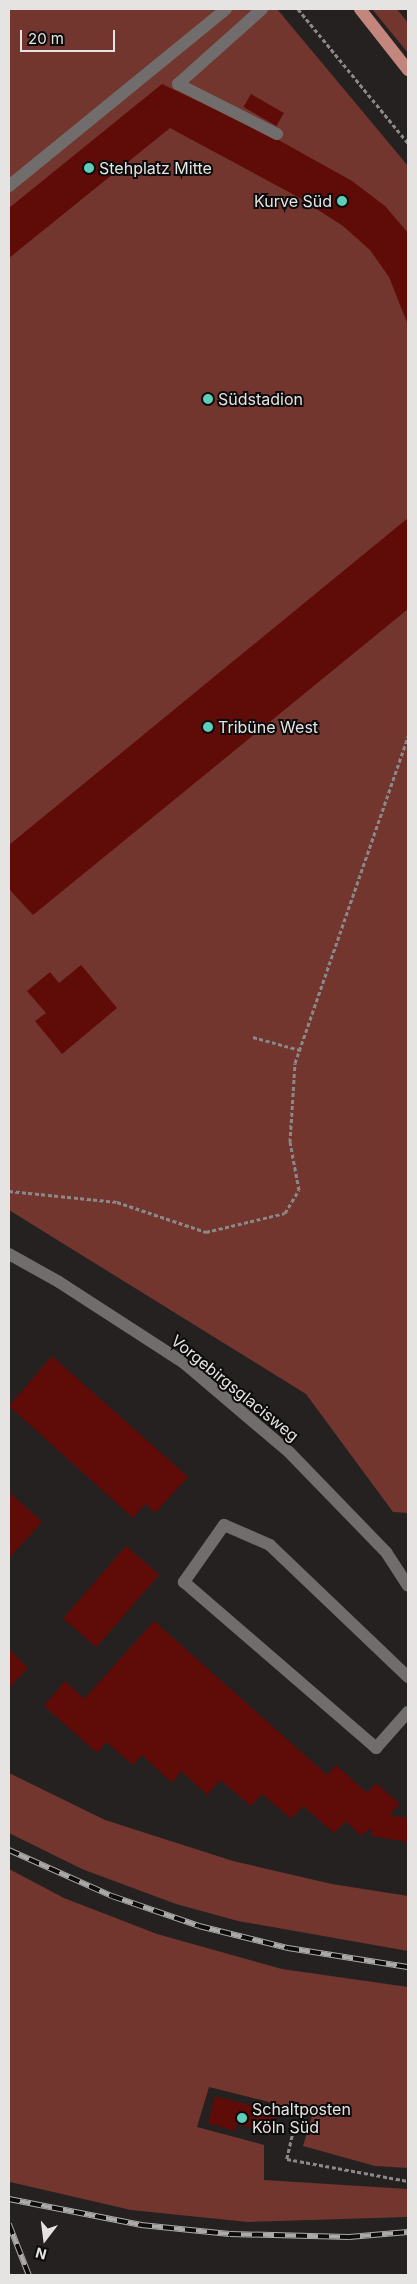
<!DOCTYPE html>
<html>
<head>
<meta charset="utf-8">
<style>
  body { margin:0 }
  #map { position:relative; width:417px; height:2284px; overflow:hidden; background:#252121; font-family:Inter,sans-serif }
  div>[style] { position:absolute }
  .green>* { inset:0; background:#72362e }
  .building>* { inset:0; background:#5f0b08; transform-origin:0 0 }
  .path>* { height:3px; margin-top:-1.5px; transform-origin:0; background:repeating-linear-gradient(90deg,#8b8888 0 4px,transparent 0 6.5px) }
  .minor>* { height:12px; margin:-6px; padding:0 6px; transform-origin:6px; border-radius:6px; background:#716d6c }
  .major>* { height:12px; margin:-6px; padding:0 6px; transform-origin:6px; border-radius:6px; background:#c3867d }
  .rail>* { height:5.5px; margin-top:-2.75px; transform-origin:0; background:repeating-linear-gradient(90deg,#0d0b0b 0 11px,#aca9a9 0 22px); box-sizing:border-box; border-block:1px solid #aca9a9 }
  .dots>* { width:14px; height:14px; translate:-50% -50%; box-sizing:border-box; border:2px solid #0d0b0b; border-radius:50% }
  span { translate:-50% -50%; white-space:nowrap; text-align:center; line-height:1.15; -webkit-text-stroke:4px #0d0b0b; paint-order:stroke }
  .poi-label { font-size:16px; color:#e6e3e3 }
  .left { translate:0 -50%; text-align:left }
  .right { translate:-100% -50%; text-align:right }
  .street-label { font-size:16px; color:#e6e3e3 }
  .frame { position:absolute; inset:0; border:10px solid #e6e3e3; pointer-events:none }
  .north { position:absolute; left:20px; top:2214px; width:50px; height:50px; -webkit-text-stroke:4px #0d0b0b; paint-order:stroke; rotate:195deg; font-size:14px; font-weight:700; line-height:20px; text-align:center; color:#e6e3e3 }
  .north::after { content:''; display:block; margin:auto; width:18px; height:22px; background:#e6e3e3; clip-path:polygon(50% 0,100% 100%,50% 72%,0 100%) }
  .scale { position:absolute; left:20px; top:30px; width:95px; height:22px; box-sizing:border-box; border:2px solid #e6e3e3; border-top:0; padding-left:6px; font-size:15px; line-height:18px; white-space:nowrap; color:#e6e3e3; -webkit-text-stroke:4px #0d0b0b; paint-order:stroke }
</style>
</head>
<body>
<div id="map">
  <div class="green">
    <div style="clip-path:polygon(9px 9px,277px 9px,408px 166px,408px 1513px,393px 1512px,306px 1394px,9px 1210px)"></div>
    <div style="clip-path:polygon(372px 9px,397px 9px,408px 23px,408px 53px)"></div>
    <div style="clip-path:polygon(9px 1773px,105px 1820px,233px 1861px,332px 1884px,408px 1896px,408px 1951px,238px 1921px,176px 1904px,82px 1869px,9px 1833px)"></div>
    <div style="clip-path:polygon(9px 1869px,64px 1898px,157px 1934px,282px 1969px,408px 1987px,408px 2168px,375px 2166px,303px 2146px,313px 2113px,209px 2087px,197px 2127px,264px 2145px,264px 2180px,408px 2189px,408px 2217px,248px 2222px,131px 2210px,10px 2182px)"></div>
  </div>
  <div class="building">
    <div style="clip-path:polygon(162px 84px,275px 138px,352px 181px,385px 206px,408px 233px,408px 325px,389px 277px,370px 250px,343px 226px,298px 197px,170px 128px,9px 258px,9px 208px)"></div>
    <div style="left:251px;top:94px;width:38px;height:15px;rotate:30deg"></div>
    <div style="clip-path:polygon(408px 518px,408px 609px,33px 915px,9px 889px,9px 845px)"></div>
    <div style="clip-path:polygon(81px 965px,117px 1008px,62px 1054px,35px 1021px,46px 1013px,27px 991px,50px 972px,59px 983px)"></div>
    <div style="clip-path:polygon(52px 1356px,188px 1477px,155px 1513px,145px 1504px,133px 1518px,9px 1406px)"></div>
    <div style="clip-path:polygon(9px 1492px,42px 1522px,9px 1558px)"></div>
    <div style="left:126px;top:1546px;width:44px;height:96px;rotate:41deg"></div>
    <div style="clip-path:polygon(154px 1621px,327px 1775px,336px 1765px,367px 1793px,376px 1783px,400px 1804px,389px 1815px,408px 1818px,408px 1842px,371px 1836px,372px 1827px,361px 1836px,346px 1821px,334px 1833px,303px 1806px,291px 1819px,262px 1794px,251px 1806px,220px 1780px,207px 1795px,181px 1771px,172px 1783px,142px 1755px,133px 1765px,106px 1742px,97px 1753px,44px 1706px,65px 1681px,84px 1699px)"></div>
    <div style="clip-path:polygon(9px 1649px,28px 1668px,9px 1688px)"></div>
    <div style="clip-path:polygon(215px 2096px,276px 2112px,271px 2133px,237px 2124px,235px 2131px,208px 2123px)"></div>
  </div>
  <div class="path">
    <div style="left:298px;top:9px;width:173px;rotate:50.6deg"></div>
    <div style="left:253px;top:1037px;width:49px;rotate:15.5deg"></div>
    <div style="left:9px;top:1191px;width:109px;rotate:5.8deg"></div>
    <div style="left:117px;top:1202px;width:94px;rotate:18.6deg"></div>
    <div style="left:206px;top:1232px;width:81px;rotate:-13.5deg"></div>
    <div style="left:285px;top:1213px;width:27px;rotate:-59deg"></div>
    <div style="left:299px;top:1190px;width:49px;rotate:-100.6deg"></div>
    <div style="left:290px;top:1142px;width:79px;rotate:-86.4deg"></div>
    <div style="left:295px;top:1063px;width:346px;rotate:-70.9deg"></div>
    <div style="left:295px;top:2123px;width:37px;rotate:103deg"></div>
    <div style="left:287px;top:2159px;width:123px;rotate:10.3deg"></div>
  </div>
  <div class="minor">
    <div style="left:262px;top:9px;width:113px;rotate:138.2deg"></div>
    <div style="left:178px;top:84px;width:111px;rotate:26.8deg"></div>
    <div style="left:9px;top:186px;width:280px;rotate:-39.2deg"></div>
    <div style="left:9px;top:1254px;width:57px;rotate:29.2deg"></div>
    <div style="left:59px;top:1282px;width:149px;rotate:32.9deg"></div>
    <div style="left:184px;top:1363px;width:138px;rotate:40.3deg"></div>
    <div style="left:289px;top:1452px;width:139px;rotate:45.9deg"></div>
    <div style="left:386px;top:1552px;width:40px;rotate:57.1deg"></div>
    <div style="left:408px;top:1677px;width:191px;rotate:-136.3deg"></div>
    <div style="left:270px;top:1545px;width:50px;rotate:-156.5deg"></div>
    <div style="left:224px;top:1525px;width:70px;rotate:125.1deg"></div>
    <div style="left:184px;top:1582px;width:254px;rotate:40.8deg"></div>
    <div style="left:376px;top:1748px;width:48px;rotate:-48.4deg"></div>
  </div>
  <div class="major">
    <div style="left:360px;top:9px;width:78px;rotate:51.8deg"></div>
  </div>
  <div class="rail">
    <div style="left:9px;top:1850px;width:113px;rotate:24.1deg"></div>
    <div style="left:112px;top:1896px;width:92px;rotate:19deg"></div>
    <div style="left:199px;top:1926px;width:92px;rotate:13.9deg"></div>
    <div style="left:288px;top:1948px;width:121px;rotate:9deg"></div>
    <div style="left:9px;top:2199px;width:135px;rotate:11.1deg"></div>
    <div style="left:141px;top:2225px;width:89px;rotate:5.8deg"></div>
    <div style="left:230px;top:2234px;width:119px;rotate:1.4deg"></div>
    <div style="left:349px;top:2237px;width:59px;rotate:-4.8deg"></div>
    <div style="left:9px;top:2224px;width:55px;rotate:68.6deg"></div>
  </div>
  <div class="dots">
    <div style="left:89px;top:168px;background:#5eceb8"></div>
    <div style="left:342px;top:201px;background:#5eceb8"></div>
    <div style="left:208px;top:399px;background:#5eceb8"></div>
    <div style="left:208px;top:727px;background:#5eceb8"></div>
    <div style="left:242px;top:2118px;background:#5eceb8"></div>
  </div>
  <div class="poi-label">
    <span class="left" style="left:99px;top:168px">Stehplatz Mitte</span>
    <span class="right" style="left:332px;top:201px">Kurve Süd</span>
    <span class="left" style="left:218px;top:399px">Südstadion</span>
    <span class="left" style="left:218px;top:727px">Tribüne West</span>
    <span class="left" style="left:252px;top:2118px">Schaltposten<br>Köln Süd</span>
  </div>
  <div class="street-label">
    <span style="left:235px;top:1388px;rotate:39deg">Vorgebirgsglacisweg</span>
  </div>
  <div class="frame"></div>
  <div class="north">N</div>
  <div class="scale">20 m</div>
</div>
</body>
</html>
